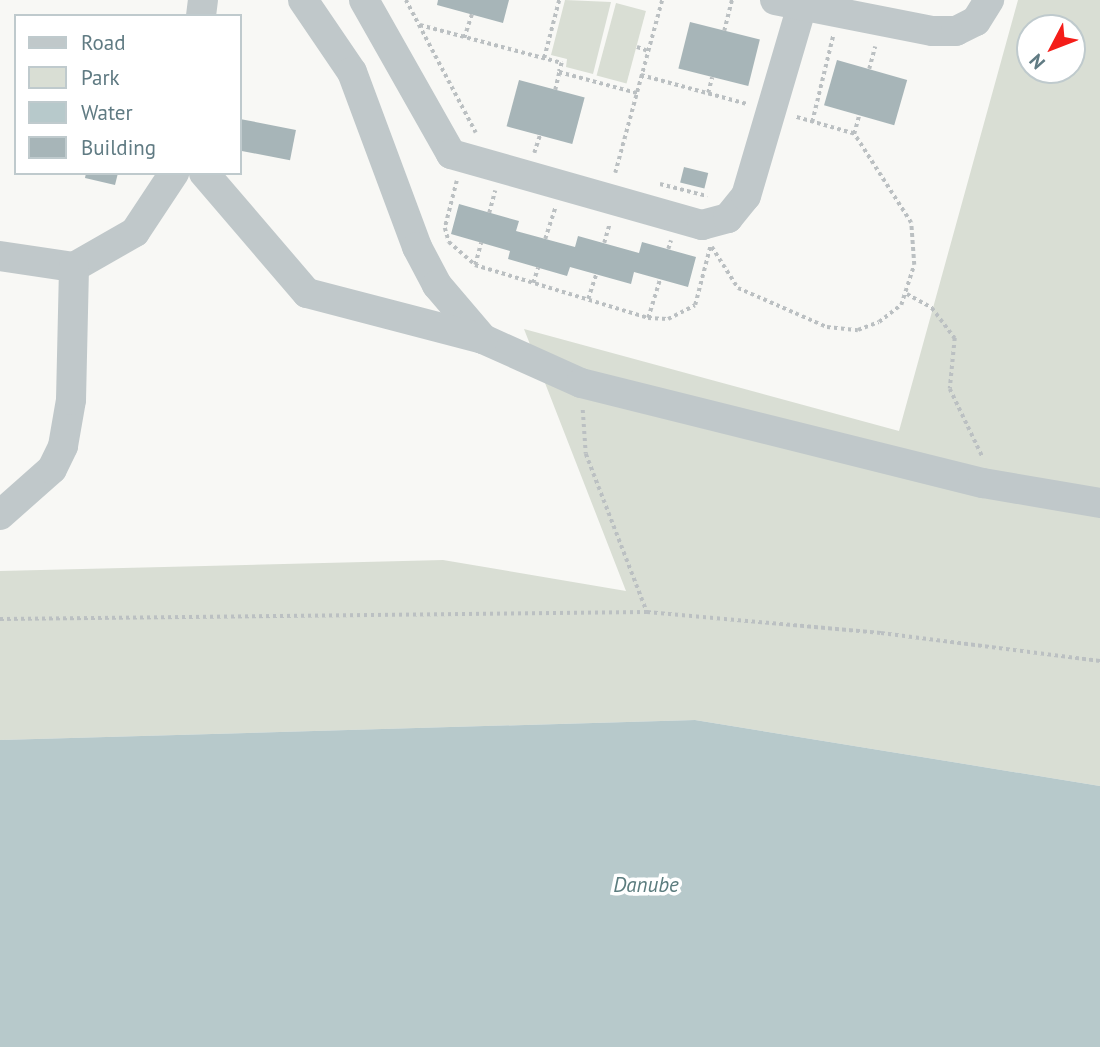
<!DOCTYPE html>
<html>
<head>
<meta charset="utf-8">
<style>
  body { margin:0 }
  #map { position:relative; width:1100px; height:1047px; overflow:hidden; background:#f8f8f5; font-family:"PT Sans",sans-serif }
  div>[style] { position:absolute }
  .green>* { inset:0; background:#d9ded4; transform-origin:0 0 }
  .water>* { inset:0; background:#b7c9cb }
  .building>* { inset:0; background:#a7b5b8; transform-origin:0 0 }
  .path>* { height:3.5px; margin-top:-1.75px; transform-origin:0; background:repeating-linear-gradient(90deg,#bbc0c2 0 3.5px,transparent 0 7px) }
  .minor>* { height:30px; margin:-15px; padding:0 15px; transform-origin:15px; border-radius:15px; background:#c0c8ca }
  span { translate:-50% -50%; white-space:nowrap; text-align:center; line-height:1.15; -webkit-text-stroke:7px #fff; paint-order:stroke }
  .water-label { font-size:21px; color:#5b7c7e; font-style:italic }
  .legend { position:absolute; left:14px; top:14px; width:228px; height:161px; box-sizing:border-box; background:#fff; border:2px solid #bfcacd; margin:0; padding:9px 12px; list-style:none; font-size:21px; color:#607b83 }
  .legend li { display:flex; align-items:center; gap:14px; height:35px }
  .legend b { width:35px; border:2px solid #bfcacd }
  .north { position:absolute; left:1016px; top:14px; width:70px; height:70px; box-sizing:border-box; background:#fff; border:2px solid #bfcacd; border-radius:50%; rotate:228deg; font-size:19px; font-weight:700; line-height:28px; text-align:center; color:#607b83 }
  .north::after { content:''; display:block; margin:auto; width:24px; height:32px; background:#f41d19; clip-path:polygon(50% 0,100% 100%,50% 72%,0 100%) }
</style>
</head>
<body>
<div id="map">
  <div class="green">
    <div style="clip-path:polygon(565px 0,611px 2px,593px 74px,566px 67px,567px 59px,551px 55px)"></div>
    <div style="clip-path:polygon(evenodd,1018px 0,1100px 0,1100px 786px,695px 720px,0 740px,0 571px,443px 560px,626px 591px,524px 329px,899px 431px,1018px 0,1030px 28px,1072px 28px,1072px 70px,1030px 70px,1030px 28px)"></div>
    <div style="left:616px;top:3px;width:31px;height:75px;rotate:15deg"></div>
  </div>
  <div class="water">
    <div style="clip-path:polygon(695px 720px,1100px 786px,1100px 1047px,0 1047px,0 740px)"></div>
  </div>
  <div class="building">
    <div style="clip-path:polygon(438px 0,509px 0,503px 23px,437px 5px)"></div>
    <div style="left:690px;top:22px;width:72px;height:48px;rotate:14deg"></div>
    <div style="left:837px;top:60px;width:73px;height:47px;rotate:16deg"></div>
    <div style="left:519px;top:80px;width:68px;height:48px;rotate:15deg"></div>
    <div style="left:240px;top:119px;width:57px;height:31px;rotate:11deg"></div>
    <div style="left:684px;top:167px;width:25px;height:16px;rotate:14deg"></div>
    <div style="clip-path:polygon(86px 173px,118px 173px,115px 185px,85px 178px)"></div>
    <div style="clip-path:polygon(459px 204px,519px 221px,516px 231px,575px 247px,578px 236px,639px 253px,642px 242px,696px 257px,688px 287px,634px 272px,631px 284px,570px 267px,567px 276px,508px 259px,510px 251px,451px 234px)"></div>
  </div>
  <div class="path">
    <div style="left:406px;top:0;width:150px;rotate:62.2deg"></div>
    <div style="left:420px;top:25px;width:147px;rotate:15deg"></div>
    <div style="left:562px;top:63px;width:9px;rotate:108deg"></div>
    <div style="left:559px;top:72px;width:81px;rotate:15.1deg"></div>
    <div style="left:724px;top:31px;width:32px;rotate:-76deg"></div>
    <div style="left:464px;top:38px;width:25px;rotate:-72deg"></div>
    <div style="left:637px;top:47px;width:12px;rotate:20deg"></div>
    <div style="left:544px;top:58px;width:60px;rotate:-75.5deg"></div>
    <div style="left:869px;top:69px;width:23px;rotate:-75deg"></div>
    <div style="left:641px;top:75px;width:110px;rotate:15.3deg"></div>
    <div style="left:555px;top:90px;width:18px;rotate:-77deg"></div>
    <div style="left:708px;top:93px;width:16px;rotate:-76deg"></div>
    <div style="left:812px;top:122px;width:89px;rotate:-76.3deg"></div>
    <div style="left:854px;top:134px;width:20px;rotate:-75deg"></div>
    <div style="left:534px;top:153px;width:19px;rotate:-72deg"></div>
    <div style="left:615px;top:173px;width:179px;rotate:-74.8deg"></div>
    <div style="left:457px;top:181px;width:49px;rotate:104.3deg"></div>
    <div style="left:445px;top:228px;width:15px;rotate:74deg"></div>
    <div style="left:449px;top:242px;width:35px;rotate:41deg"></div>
    <div style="left:475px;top:265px;width:181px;rotate:17deg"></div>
    <div style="left:648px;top:318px;width:20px;rotate:3deg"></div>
    <div style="left:668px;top:319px;width:30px;rotate:-27deg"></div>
    <div style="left:695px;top:305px;width:60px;rotate:-75.5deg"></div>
    <div style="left:660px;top:184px;width:49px;rotate:14.3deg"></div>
    <div style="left:489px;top:213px;width:23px;rotate:-75deg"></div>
    <div style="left:545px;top:239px;width:33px;rotate:-72deg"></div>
    <div style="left:604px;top:243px;width:19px;rotate:-74deg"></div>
    <div style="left:712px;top:247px;width:49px;rotate:57.6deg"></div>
    <div style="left:738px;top:288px;width:97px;rotate:23.7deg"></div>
    <div style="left:827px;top:327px;width:31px;rotate:6deg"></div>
    <div style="left:858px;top:330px;width:22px;rotate:-21deg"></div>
    <div style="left:879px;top:322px;width:28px;rotate:-38deg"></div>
    <div style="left:901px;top:305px;width:42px;rotate:-72deg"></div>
    <div style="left:914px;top:265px;width:42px;rotate:-94.1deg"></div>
    <div style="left:911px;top:223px;width:106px;rotate:-122.6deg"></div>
    <div style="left:854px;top:134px;width:61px;rotate:-163.9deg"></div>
    <div style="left:668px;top:249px;width:9px;rotate:-72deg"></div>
    <div style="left:475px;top:265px;width:23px;rotate:-75deg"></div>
    <div style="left:533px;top:283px;width:16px;rotate:-72deg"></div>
    <div style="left:907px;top:294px;width:29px;rotate:29deg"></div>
    <div style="left:932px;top:308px;width:38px;rotate:53deg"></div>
    <div style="left:955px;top:338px;width:51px;rotate:95.6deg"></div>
    <div style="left:950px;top:389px;width:76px;rotate:64.4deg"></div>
    <div style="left:588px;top:299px;width:26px;rotate:-72deg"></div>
    <div style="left:648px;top:318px;width:41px;rotate:-72.9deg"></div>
    <div style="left:583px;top:410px;width:44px;rotate:86.1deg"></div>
    <div style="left:586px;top:454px;width:169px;rotate:68.9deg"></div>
    <div style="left:647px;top:612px;width:235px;rotate:5.1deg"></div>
    <div style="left:881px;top:633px;width:221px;rotate:7.3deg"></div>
    <div style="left:0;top:619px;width:647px;rotate:-0.62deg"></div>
  </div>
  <div class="minor">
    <div style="left:303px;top:0;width:87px;rotate:55.8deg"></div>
    <div style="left:352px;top:72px;width:187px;rotate:69.6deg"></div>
    <div style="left:417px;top:247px;width:43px;rotate:62.2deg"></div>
    <div style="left:437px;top:285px;width:71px;rotate:49.6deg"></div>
    <div style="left:483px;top:339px;width:107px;rotate:24.2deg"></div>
    <div style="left:581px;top:383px;width:414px;rotate:14deg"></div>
    <div style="left:983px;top:483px;width:119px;rotate:9.7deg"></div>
    <div style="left:364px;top:0;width:177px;rotate:60.5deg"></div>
    <div style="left:451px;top:154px;width:261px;rotate:15.8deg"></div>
    <div style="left:702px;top:225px;width:27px;rotate:-15deg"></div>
    <div style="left:728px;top:218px;width:28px;rotate:-51deg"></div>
    <div style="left:746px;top:196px;width:198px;rotate:-73.6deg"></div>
    <div style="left:775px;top:0;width:160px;rotate:11.2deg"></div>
    <div style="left:932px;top:31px;width:24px"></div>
    <div style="left:956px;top:31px;width:22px;rotate:-27deg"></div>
    <div style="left:976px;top:21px;width:25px;rotate:-58deg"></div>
    <div style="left:201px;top:16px;width:16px;rotate:-83deg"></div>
    <div style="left:204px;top:173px;width:158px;rotate:49.4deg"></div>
    <div style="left:307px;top:293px;width:182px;rotate:14.6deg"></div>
    <div style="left:0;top:256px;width:75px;rotate:8.5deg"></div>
    <div style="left:74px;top:267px;width:70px;rotate:-29.8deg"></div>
    <div style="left:135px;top:232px;width:71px;rotate:-56.5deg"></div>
    <div style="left:0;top:515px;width:69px;rotate:-41.5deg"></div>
    <div style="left:52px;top:469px;width:25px;rotate:-64deg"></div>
    <div style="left:63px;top:446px;width:47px;rotate:-80.1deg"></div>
    <div style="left:71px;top:400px;width:133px;rotate:-88.7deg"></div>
  </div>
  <div class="water-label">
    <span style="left:646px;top:885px">Danube</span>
  </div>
  <ul class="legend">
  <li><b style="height:9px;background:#c0c8ca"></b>Road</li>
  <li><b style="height:19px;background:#d9ded4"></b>Park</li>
  <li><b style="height:19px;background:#b7c9cb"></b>Water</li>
  <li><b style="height:19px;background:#a7b5b8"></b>Building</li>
  </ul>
  <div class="north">N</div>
</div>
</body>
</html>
